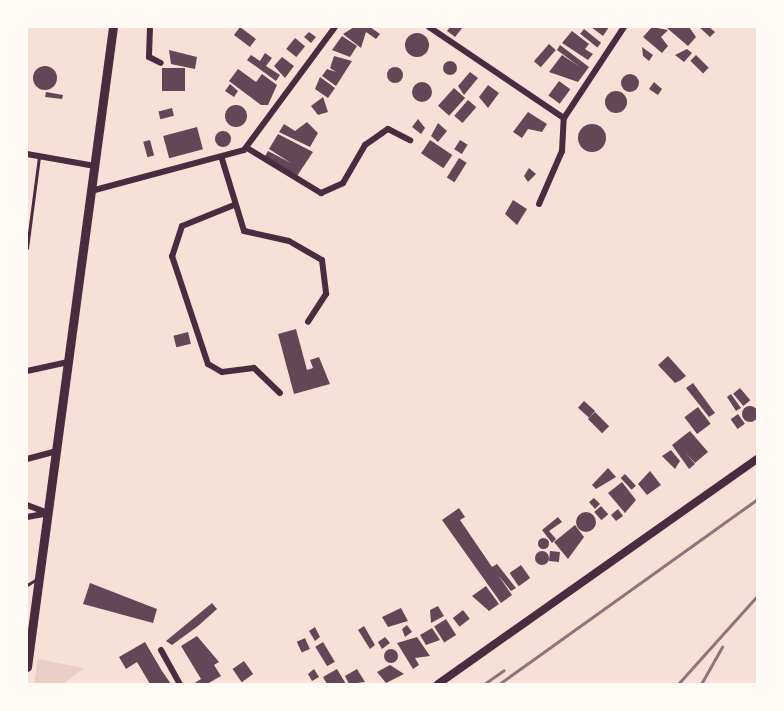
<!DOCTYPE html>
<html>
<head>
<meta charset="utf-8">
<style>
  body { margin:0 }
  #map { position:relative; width:784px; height:711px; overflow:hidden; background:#f7e1d7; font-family:Helvetica,sans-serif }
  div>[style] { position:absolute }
  .green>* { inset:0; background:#ebcfc5 }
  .building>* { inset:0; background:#644757; transform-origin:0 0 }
  .round { border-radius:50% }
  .service>* { height:3px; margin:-1.5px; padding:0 1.5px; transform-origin:1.5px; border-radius:1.5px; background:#4a2c40 }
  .minor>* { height:6px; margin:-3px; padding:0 3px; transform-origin:3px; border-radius:3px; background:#4a2c40 }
  .tertiary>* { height:8px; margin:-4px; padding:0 4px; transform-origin:4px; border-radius:4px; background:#4a2c40 }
  .primary>* { height:9px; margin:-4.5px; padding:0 4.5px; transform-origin:4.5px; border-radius:4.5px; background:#4a2c40 }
  .rail>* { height:3px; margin:-1.5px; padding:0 1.5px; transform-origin:1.5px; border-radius:1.5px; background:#8f747c }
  span { translate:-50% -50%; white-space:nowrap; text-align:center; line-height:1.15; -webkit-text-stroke:6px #fffaf5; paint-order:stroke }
  .frame { position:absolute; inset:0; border:28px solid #fffaf5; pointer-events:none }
</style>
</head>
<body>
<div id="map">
  <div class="green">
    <div style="clip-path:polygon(38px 659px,84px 668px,63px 684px,34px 684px)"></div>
  </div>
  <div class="building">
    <div style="left:240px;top:27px;width:20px;height:10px;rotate:37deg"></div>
    <div style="clip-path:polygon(354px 27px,370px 27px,380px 34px,376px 39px,366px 32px,361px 48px,343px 34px)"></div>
    <div style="clip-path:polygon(450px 27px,463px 27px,455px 37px,447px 31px)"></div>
    <div style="clip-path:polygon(591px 27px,609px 27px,603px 36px)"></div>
    <div style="clip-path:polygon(652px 27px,668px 30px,661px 37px,668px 46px,662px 53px,643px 37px)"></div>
    <div style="clip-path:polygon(689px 27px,696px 37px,688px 46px,667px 28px)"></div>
    <div style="clip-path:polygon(699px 27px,709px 27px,715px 32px,710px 37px)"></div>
    <div style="left:584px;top:29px;width:22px;height:6px;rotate:39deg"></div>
    <div style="clip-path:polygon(572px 31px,589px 44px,585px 49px,593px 54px,588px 60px,562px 43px)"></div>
    <div style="clip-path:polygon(309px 32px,316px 37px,311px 43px,304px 37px)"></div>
    <div class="round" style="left:405px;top:33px;width:24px;height:24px"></div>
    <div style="clip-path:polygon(342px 36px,357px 46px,350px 57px,332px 50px)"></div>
    <div style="left:295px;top:38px;width:13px;height:14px;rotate:39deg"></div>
    <div style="left:549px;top:44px;width:9px;height:23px;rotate:41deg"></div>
    <div style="clip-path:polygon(560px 45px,589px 67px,578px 82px,549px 72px,562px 55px,580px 67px,557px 50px)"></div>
    <div style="clip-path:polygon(642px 47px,653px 55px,649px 61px,643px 56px)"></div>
    <div style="clip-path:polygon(687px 49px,692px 53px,684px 62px,675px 55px)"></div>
    <div style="clip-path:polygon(169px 50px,197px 57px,195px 69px,171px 64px)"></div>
    <div style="clip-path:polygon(265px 53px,272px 58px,266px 66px,280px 75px,276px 81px,247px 60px,251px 55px,260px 61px)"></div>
    <div style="left:696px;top:55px;width:18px;height:8px;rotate:45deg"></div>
    <div style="clip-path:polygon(334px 56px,352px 61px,336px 86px,322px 76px,327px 69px,336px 72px,330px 68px)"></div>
    <div style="clip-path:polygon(282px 57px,294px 66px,285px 78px,274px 66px)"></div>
    <div class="round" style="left:443px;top:61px;width:14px;height:14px"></div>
    <div class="round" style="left:33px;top:66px;width:24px;height:24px"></div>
    <div class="round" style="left:387px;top:67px;width:16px;height:16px"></div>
    <div style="left:162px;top:68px;width:23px;height:23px"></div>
    <div style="clip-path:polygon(238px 69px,256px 82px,262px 74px,277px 85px,268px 105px,261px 105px,229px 81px)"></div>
    <div style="clip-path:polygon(470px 72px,478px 78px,464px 95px,458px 86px)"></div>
    <div class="round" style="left:621px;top:74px;width:18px;height:18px"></div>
    <div style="clip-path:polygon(320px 77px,335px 88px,328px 98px,315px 89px)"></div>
    <div style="left:559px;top:81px;width:14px;height:18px;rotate:36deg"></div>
    <div style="clip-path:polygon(654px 82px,662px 89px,658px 95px,649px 89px)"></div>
    <div class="round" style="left:412px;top:82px;width:20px;height:20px"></div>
    <div style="clip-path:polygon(230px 84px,238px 91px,234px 97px,225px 91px)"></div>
    <div style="clip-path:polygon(488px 85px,499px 93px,488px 108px,479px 97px)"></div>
    <div style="left:454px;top:88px;width:15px;height:24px;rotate:42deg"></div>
    <div class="round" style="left:605px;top:91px;width:22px;height:22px"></div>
    <div style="clip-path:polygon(46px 92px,63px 95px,62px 99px,45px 97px)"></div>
    <div style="clip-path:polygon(323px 97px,328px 112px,318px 115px,311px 106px)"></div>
    <div style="left:468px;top:100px;width:11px;height:21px;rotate:41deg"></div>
    <div class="round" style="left:225px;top:105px;width:22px;height:22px"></div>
    <div style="left:172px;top:108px;width:8px;height:14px;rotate:76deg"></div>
    <div style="clip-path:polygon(528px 112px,547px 124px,542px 132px,528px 129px,522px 138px,513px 132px)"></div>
    <div style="clip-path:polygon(418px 119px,425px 128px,421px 134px,412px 127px)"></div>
    <div style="clip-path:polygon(307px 122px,318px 133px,310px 147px,279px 132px,284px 124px,295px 131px)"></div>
    <div style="clip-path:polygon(438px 123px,447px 131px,438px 142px,431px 136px)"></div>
    <div class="round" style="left:578px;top:124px;width:28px;height:28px"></div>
    <div style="left:197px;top:127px;width:23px;height:35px;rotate:75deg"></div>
    <div class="round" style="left:215px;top:131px;width:16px;height:16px"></div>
    <div style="clip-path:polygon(278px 134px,313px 152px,297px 176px,264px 158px,268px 151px,291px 163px,269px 149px)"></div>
    <div style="left:150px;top:140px;width:16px;height:7px;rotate:75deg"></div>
    <div style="left:430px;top:140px;width:27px;height:16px;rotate:34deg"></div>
    <div style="left:460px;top:140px;width:9px;height:11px;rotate:32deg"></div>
    <div style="left:459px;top:158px;width:9px;height:23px;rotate:32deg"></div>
    <div style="clip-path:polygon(529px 168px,536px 174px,528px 182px,524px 176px)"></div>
    <div style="clip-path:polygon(513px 200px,527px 209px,517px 225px,505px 214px)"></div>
    <div style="clip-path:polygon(296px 329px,307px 370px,313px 368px,310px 360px,319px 357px,330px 384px,294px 394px,278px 334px)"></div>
    <div style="left:188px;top:332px;width:12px;height:15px;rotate:76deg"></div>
    <div style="clip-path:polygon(668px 356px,686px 376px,681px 380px,675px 383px,658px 365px)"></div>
    <div style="clip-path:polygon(693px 383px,715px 413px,709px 417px,686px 388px)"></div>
    <div style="left:740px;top:388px;width:16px;height:9px;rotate:50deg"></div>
    <div style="clip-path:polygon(731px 394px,741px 408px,736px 411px,727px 397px)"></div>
    <div style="left:584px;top:401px;width:15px;height:9px;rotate:42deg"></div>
    <div class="round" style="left:742px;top:406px;width:16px;height:16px"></div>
    <div style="left:698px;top:407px;width:21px;height:17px;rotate:53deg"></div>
    <div style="left:595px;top:412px;width:20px;height:10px;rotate:45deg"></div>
    <div style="left:738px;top:414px;width:12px;height:9px;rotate:55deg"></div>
    <div style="clip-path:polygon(690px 431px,708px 452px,695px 463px,685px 452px,695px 464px,689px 469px,672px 445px)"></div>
    <div style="clip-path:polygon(671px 450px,680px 461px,675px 469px,662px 456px)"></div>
    <div style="clip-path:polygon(608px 468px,616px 477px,596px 489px,592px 485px)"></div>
    <div style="clip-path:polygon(650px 471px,661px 485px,647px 495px,638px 484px)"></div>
    <div style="left:625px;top:474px;width:16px;height:6px;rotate:47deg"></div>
    <div style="clip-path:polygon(622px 482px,636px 500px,625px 513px,608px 493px)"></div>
    <div style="clip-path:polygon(594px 498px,600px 504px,595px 509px,589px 502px)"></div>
    <div style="left:601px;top:506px;width:11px;height:9px;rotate:49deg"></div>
    <div style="clip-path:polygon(459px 508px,465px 517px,460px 520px,492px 567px,497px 564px,516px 588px,511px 591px,498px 575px,512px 595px,501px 603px,442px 520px)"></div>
    <div style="clip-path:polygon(618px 509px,623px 516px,616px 521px,611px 515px)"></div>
    <div class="round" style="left:576px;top:512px;width:20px;height:20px"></div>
    <div style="clip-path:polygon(558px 517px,562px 522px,549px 531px,556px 539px,552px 543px,542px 530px)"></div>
    <div style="clip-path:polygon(575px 525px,584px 537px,568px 559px,554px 542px)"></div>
    <div class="round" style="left:537.5px;top:537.5px;width:11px;height:11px"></div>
    <div style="left:550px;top:551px;width:10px;height:10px;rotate:6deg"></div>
    <div class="round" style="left:535px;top:551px;width:14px;height:14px"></div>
    <div style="left:521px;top:565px;width:16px;height:14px;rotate:55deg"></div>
    <div style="clip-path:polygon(90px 583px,157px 609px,153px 623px,83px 604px)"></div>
    <div style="clip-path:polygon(486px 586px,499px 604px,489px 611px,472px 596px)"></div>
    <div style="clip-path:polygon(212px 603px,217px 609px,198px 626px,172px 645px,166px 641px)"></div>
    <div style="clip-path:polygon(438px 606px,444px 616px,431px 623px,430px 610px)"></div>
    <div style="clip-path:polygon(401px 608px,408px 621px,388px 627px,382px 617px)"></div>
    <div style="left:463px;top:610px;width:11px;height:13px;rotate:52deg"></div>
    <div style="left:446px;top:619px;width:19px;height:14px;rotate:58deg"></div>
    <div style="clip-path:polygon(407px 625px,412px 632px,405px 637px,402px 629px)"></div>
    <div style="clip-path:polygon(364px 626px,375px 645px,370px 649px,358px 630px)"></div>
    <div style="clip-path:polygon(315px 627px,320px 637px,315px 641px,309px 631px)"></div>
    <div style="clip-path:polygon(432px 628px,440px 640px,426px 645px,420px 635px)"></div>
    <div style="clip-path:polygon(197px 636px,219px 662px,214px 665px,221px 676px,207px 684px,193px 684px,201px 679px,181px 646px)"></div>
    <div style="clip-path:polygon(385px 637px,390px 643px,382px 649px,378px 642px)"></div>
    <div style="clip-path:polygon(417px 637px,430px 656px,415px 658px,419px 665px,413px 669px,397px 643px)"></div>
    <div style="left:305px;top:638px;width:12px;height:9px;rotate:66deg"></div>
    <div style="clip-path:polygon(145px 642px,162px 671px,171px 684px,150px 684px,137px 662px,126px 669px,119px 657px)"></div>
    <div style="left:323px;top:642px;width:23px;height:9px;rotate:59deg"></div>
    <div class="round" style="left:384px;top:649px;width:14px;height:14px"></div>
    <div style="left:244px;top:661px;width:16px;height:14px;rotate:55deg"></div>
    <div style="clip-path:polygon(390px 665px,404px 674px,386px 683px,377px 672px)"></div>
    <div style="clip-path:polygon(314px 669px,319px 677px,312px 681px,308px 674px)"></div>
    <div style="clip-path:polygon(337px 669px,346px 684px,327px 684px,323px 677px)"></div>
    <div style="clip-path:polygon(357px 669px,365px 682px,349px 684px,345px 676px)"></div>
  </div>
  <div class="service">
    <div style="left:27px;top:248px;width:92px;rotate:-82.5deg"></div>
    <div style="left:27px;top:585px;width:12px;rotate:-31deg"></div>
  </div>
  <div class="minor">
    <div style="left:150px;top:27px;width:30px;rotate:92deg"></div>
    <div style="left:149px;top:57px;width:13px;rotate:27deg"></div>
    <div style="left:429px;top:27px;width:163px;rotate:34deg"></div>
    <div style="left:247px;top:148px;width:87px;rotate:31.3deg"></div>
    <div style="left:321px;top:193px;width:24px;rotate:-24deg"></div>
    <div style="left:343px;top:183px;width:44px;rotate:-59.9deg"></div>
    <div style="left:365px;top:145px;width:21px;rotate:-35deg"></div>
    <div style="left:382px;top:133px;width:7px;rotate:-34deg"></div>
    <div style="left:388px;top:129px;width:25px;rotate:27deg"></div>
    <div style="left:27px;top:154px;width:69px;rotate:10deg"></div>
    <div style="left:222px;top:159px;width:75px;rotate:73deg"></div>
    <div style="left:244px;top:231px;width:46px;rotate:12.5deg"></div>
    <div style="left:289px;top:241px;width:38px;rotate:30deg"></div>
    <div style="left:322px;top:260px;width:34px;rotate:83deg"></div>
    <div style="left:326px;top:294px;width:33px;rotate:123deg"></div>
    <div style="left:91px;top:191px;width:158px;rotate:-15deg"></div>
    <div style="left:244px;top:150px;width:153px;rotate:-53.5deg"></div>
    <div style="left:539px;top:204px;width:58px;rotate:-66.5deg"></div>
    <div style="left:562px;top:151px;width:33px;rotate:-87deg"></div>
    <div style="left:564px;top:118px;width:109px;rotate:-56.6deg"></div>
    <div style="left:234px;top:205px;width:56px;rotate:158deg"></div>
    <div style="left:182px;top:226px;width:32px;rotate:108deg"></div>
    <div style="left:172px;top:256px;width:114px;rotate:71.6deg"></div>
    <div style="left:208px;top:364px;width:16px;rotate:30deg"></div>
    <div style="left:222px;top:372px;width:32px;rotate:-7deg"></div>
    <div style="left:254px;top:368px;width:36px;rotate:44deg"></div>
    <div style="left:27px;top:371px;width:42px;rotate:-12.4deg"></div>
    <div style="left:27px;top:459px;width:30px;rotate:-15deg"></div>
    <div style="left:27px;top:505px;width:22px;rotate:21deg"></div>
    <div style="left:27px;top:517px;width:17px;rotate:-10deg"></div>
    <div style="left:161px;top:650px;width:39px;rotate:61deg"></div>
  </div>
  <div class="tertiary">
    <div style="left:438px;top:684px;width:390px;rotate:-35.2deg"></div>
  </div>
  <div class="primary">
    <div style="left:27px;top:667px;width:646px;rotate:-82.35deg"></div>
  </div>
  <div class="rail">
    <div style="left:484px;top:684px;width:24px;rotate:-35deg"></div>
    <div style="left:499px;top:684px;width:317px;rotate:-35.6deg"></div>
    <div style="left:678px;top:684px;width:118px;rotate:-48.1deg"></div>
    <div style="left:701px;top:684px;width:43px;rotate:-60.4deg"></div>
  </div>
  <div class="frame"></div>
</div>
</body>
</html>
